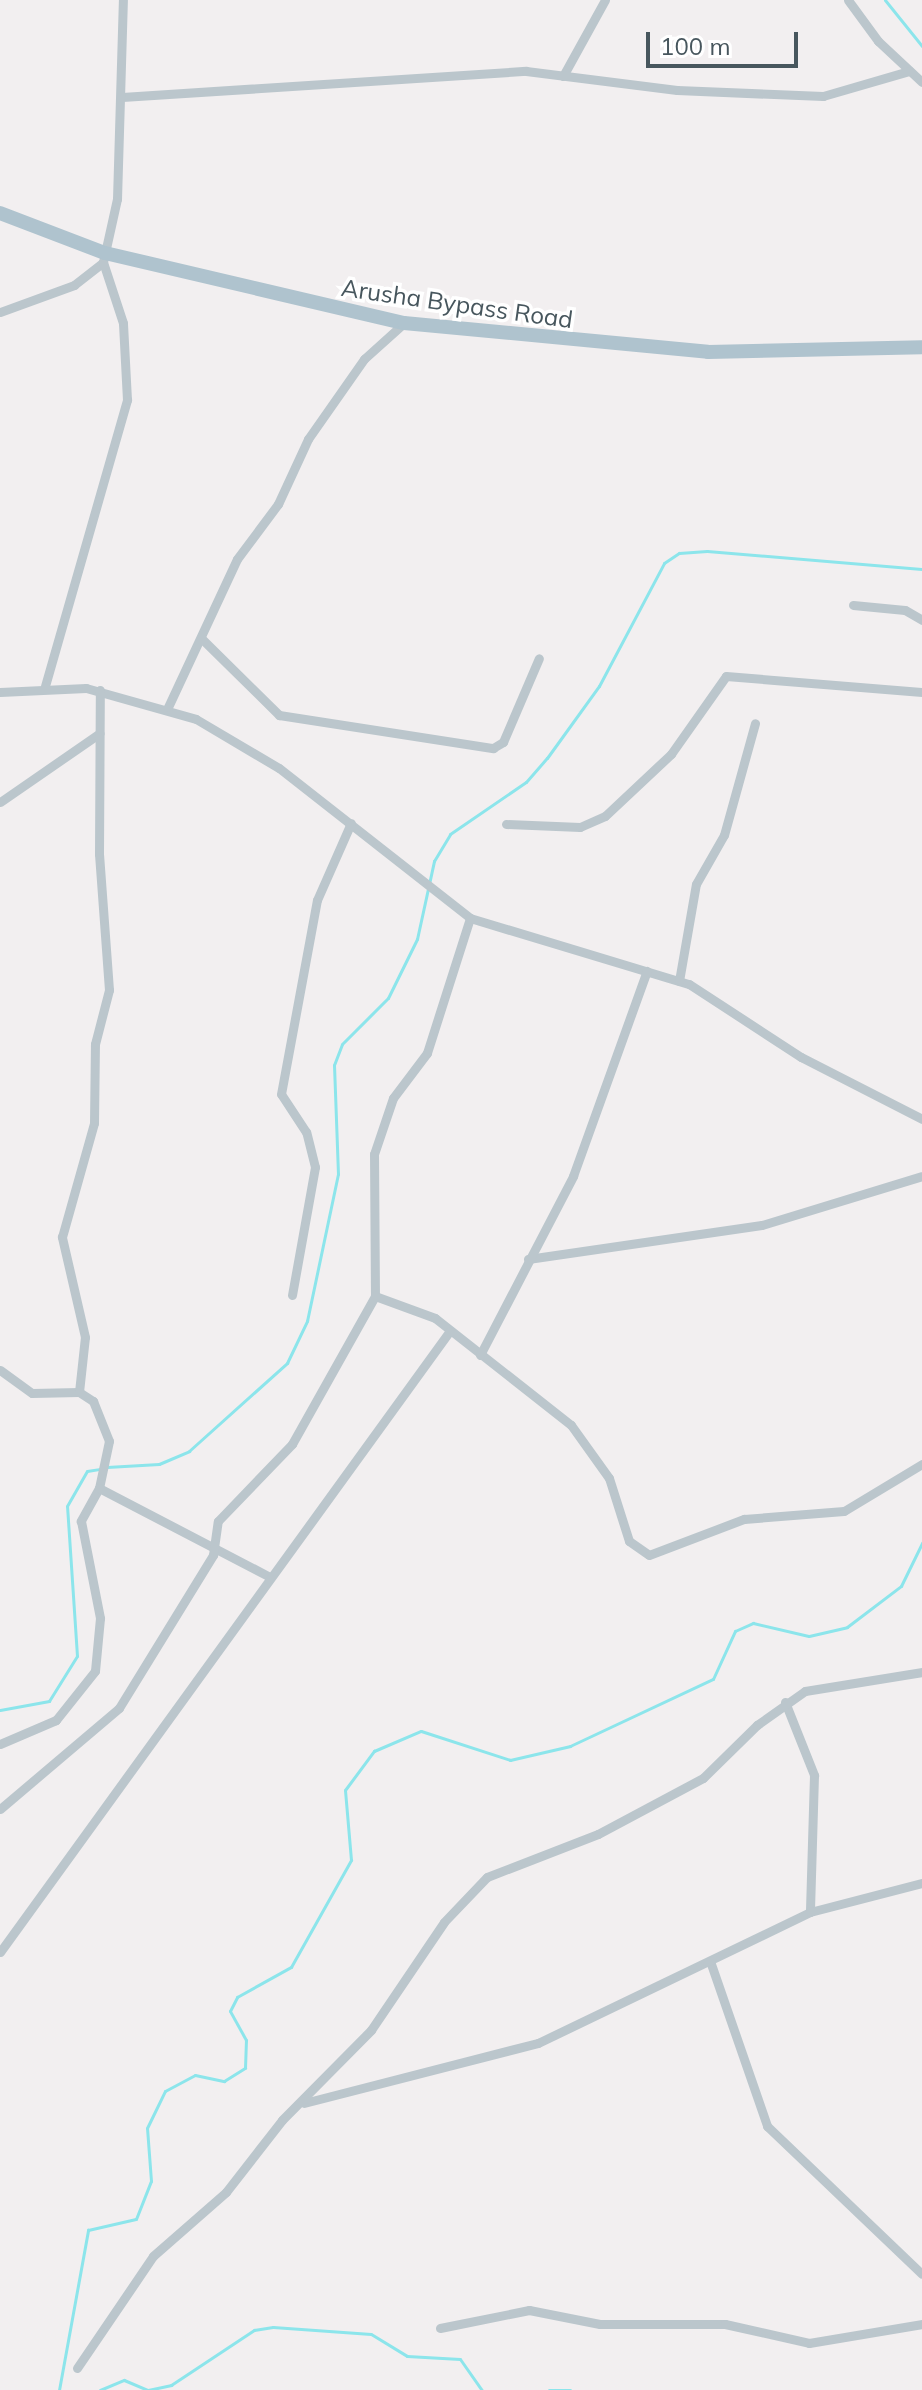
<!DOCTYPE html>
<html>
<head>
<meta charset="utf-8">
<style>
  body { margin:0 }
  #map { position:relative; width:922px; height:2390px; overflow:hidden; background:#f2eff0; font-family:Mulish,sans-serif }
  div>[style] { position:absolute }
  .stream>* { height:3px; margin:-1.5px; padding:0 1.5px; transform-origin:1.5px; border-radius:1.5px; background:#8ce5eb }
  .minor>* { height:9px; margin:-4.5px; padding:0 4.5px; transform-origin:4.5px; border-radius:4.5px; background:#bbc6cc }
  .primary>* { height:14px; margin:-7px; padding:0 7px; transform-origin:7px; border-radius:7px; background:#afc3ce }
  span { translate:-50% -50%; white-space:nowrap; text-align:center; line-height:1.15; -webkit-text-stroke:7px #fff; paint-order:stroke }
  .street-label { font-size:24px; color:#47565d }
  .scale { position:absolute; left:646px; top:32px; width:152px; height:36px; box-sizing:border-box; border:4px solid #47565d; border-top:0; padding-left:10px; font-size:24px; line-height:28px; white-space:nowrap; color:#47565d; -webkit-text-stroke:6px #fff; paint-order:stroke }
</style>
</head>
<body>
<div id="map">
  <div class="stream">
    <div style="left:885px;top:0;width:59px;rotate:51.2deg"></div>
    <div style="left:107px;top:1467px;width:52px;rotate:-3.3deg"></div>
    <div style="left:159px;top:1464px;width:33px;rotate:-23deg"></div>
    <div style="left:189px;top:1451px;width:132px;rotate:-41.9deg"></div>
    <div style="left:287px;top:1363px;width:47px;rotate:-64.5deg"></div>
    <div style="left:307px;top:1321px;width:150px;rotate:-78.1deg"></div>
    <div style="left:338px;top:1174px;width:109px;rotate:-92.1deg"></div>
    <div style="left:334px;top:1065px;width:22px;rotate:-69deg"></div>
    <div style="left:342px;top:1044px;width:65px;rotate:-45deg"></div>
    <div style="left:388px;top:998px;width:66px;rotate:-63.8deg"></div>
    <div style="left:417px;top:939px;width:80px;rotate:-77.7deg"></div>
    <div style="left:434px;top:861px;width:31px;rotate:-59deg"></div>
    <div style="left:450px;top:834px;width:92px;rotate:-34.4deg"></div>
    <div style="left:526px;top:782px;width:32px;rotate:-49deg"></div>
    <div style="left:547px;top:758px;width:89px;rotate:-54.2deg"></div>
    <div style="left:599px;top:686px;width:139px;rotate:-62.1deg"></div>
    <div style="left:664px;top:563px;width:18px;rotate:-34deg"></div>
    <div style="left:679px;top:553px;width:28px;rotate:-4deg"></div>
    <div style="left:707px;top:551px;width:216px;rotate:4.8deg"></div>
    <div style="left:0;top:1710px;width:50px;rotate:-10.4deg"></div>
    <div style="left:49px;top:1701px;width:53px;rotate:-58.1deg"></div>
    <div style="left:77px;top:1656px;width:150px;rotate:-93.8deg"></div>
    <div style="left:67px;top:1506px;width:40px;rotate:-60.3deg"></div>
    <div style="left:87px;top:1471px;width:12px;rotate:-9deg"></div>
    <div style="left:59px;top:2390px;width:163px;rotate:-79.7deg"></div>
    <div style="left:88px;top:2230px;width:49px;rotate:-12.9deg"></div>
    <div style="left:136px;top:2219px;width:41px;rotate:-68.5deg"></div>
    <div style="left:151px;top:2181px;width:53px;rotate:-94.3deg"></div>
    <div style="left:147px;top:2128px;width:41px;rotate:-64.1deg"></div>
    <div style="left:165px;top:2091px;width:34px;rotate:-28deg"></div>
    <div style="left:195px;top:2075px;width:30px;rotate:12deg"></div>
    <div style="left:224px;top:2081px;width:25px;rotate:-32deg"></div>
    <div style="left:245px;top:2068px;width:28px;rotate:-88deg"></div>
    <div style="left:246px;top:2040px;width:33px;rotate:-119deg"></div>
    <div style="left:230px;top:2011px;width:16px;rotate:-63deg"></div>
    <div style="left:237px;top:1997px;width:62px;rotate:-29.1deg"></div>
    <div style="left:291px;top:1967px;width:123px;rotate:-60.7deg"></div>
    <div style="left:351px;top:1860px;width:70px;rotate:-94.9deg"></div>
    <div style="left:345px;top:1790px;width:49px;rotate:-53.4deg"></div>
    <div style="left:374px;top:1751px;width:51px;rotate:-23.1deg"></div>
    <div style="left:421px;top:1731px;width:94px;rotate:18deg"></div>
    <div style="left:510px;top:1760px;width:62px;rotate:-13.1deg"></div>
    <div style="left:570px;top:1746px;width:158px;rotate:-25.1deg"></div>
    <div style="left:713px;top:1679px;width:53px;rotate:-65.4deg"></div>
    <div style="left:735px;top:1631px;width:20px;rotate:-24deg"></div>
    <div style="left:753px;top:1623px;width:57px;rotate:13.1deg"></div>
    <div style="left:809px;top:1636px;width:39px;rotate:-13deg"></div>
    <div style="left:847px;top:1627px;width:68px;rotate:-37.2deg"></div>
    <div style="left:901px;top:1586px;width:48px;rotate:-64deg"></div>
    <div style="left:100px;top:2390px;width:26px;rotate:-23deg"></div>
    <div style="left:124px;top:2380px;width:26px;rotate:23deg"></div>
    <div style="left:148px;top:2390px;width:24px;rotate:-12deg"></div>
    <div style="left:171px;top:2385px;width:100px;rotate:-33.5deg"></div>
    <div style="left:254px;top:2330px;width:19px;rotate:-9deg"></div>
    <div style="left:273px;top:2327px;width:98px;rotate:4.1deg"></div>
    <div style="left:371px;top:2334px;width:42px;rotate:31.4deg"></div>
    <div style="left:407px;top:2356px;width:53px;rotate:3.2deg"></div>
    <div style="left:460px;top:2359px;width:38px;rotate:55deg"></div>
    <div style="left:549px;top:2390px;width:21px"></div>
  </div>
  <div class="minor">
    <div style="left:848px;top:0;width:51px;rotate:53.8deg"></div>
    <div style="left:878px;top:41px;width:60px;rotate:43deg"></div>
    <div style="left:563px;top:76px;width:87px;rotate:-61.1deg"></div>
    <div style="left:122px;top:97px;width:405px;rotate:-3.7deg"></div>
    <div style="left:526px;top:71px;width:152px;rotate:7.2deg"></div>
    <div style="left:677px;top:90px;width:146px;rotate:2.4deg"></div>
    <div style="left:823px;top:96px;width:90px;rotate:-16.2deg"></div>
    <div style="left:0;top:312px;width:79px;rotate:-20deg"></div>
    <div style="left:74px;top:285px;width:37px;rotate:-38deg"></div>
    <div style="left:103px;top:262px;width:65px;rotate:-77.5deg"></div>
    <div style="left:117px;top:199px;width:199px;rotate:-88.3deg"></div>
    <div style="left:853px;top:605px;width:52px;rotate:5.5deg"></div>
    <div style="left:905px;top:610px;width:20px;rotate:30deg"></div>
    <div style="left:201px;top:638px;width:110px;rotate:44.6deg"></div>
    <div style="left:279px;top:715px;width:217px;rotate:8.8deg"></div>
    <div style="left:493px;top:748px;width:12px;rotate:-31deg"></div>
    <div style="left:503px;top:742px;width:91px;rotate:-66.8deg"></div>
    <div style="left:45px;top:686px;width:298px;rotate:-74deg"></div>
    <div style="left:127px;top:400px;width:77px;rotate:-93deg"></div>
    <div style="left:123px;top:323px;width:64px;rotate:-108.2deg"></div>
    <div style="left:0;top:692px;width:86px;rotate:-2.7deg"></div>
    <div style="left:86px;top:688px;width:114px;rotate:15.7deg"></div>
    <div style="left:196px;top:719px;width:96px;rotate:30.6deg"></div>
    <div style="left:279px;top:768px;width:243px;rotate:38.1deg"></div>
    <div style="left:470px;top:918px;width:229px;rotate:16.8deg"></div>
    <div style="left:689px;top:984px;width:134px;rotate:33.1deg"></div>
    <div style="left:801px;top:1057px;width:136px;rotate:27.1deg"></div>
    <div style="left:168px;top:707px;width:163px;rotate:-65deg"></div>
    <div style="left:237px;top:559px;width:69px;rotate:-53.3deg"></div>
    <div style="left:278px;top:504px;width:72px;rotate:-65.2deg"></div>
    <div style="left:308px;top:439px;width:98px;rotate:-55deg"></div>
    <div style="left:364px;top:359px;width:54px;rotate:-42deg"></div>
    <div style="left:0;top:802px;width:121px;rotate:-34.6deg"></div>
    <div style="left:506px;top:824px;width:74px;rotate:2.3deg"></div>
    <div style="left:580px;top:827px;width:27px;rotate:-24deg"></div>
    <div style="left:605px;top:816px;width:91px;rotate:-43.2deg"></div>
    <div style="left:671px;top:754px;width:95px;rotate:-54.8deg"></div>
    <div style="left:726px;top:676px;width:197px;rotate:4.7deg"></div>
    <div style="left:470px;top:918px;width:142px;rotate:107.7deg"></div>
    <div style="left:427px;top:1053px;width:56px;rotate:127.1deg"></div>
    <div style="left:393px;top:1098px;width:59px;rotate:108.7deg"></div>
    <div style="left:374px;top:1154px;width:142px;rotate:89.6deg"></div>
    <div style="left:375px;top:1296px;width:64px;rotate:20.1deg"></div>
    <div style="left:435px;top:1318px;width:173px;rotate:38.2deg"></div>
    <div style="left:571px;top:1425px;width:65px;rotate:54.4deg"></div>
    <div style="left:609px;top:1478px;width:66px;rotate:72.4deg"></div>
    <div style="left:629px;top:1541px;width:24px;rotate:35deg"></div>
    <div style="left:649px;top:1555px;width:102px;rotate:-20.8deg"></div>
    <div style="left:744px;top:1519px;width:100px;rotate:-4.6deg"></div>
    <div style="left:844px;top:1511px;width:91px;rotate:-31.1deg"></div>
    <div style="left:679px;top:981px;width:98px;rotate:-80.1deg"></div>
    <div style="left:696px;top:884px;width:56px;rotate:-60.3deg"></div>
    <div style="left:724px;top:835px;width:116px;rotate:-74.5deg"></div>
    <div style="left:528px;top:1259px;width:236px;rotate:-8.3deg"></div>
    <div style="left:762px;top:1225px;width:167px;rotate:-17deg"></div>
    <div style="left:292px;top:1295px;width:130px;rotate:-79.8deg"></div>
    <div style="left:315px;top:1167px;width:36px;rotate:-104deg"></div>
    <div style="left:306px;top:1132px;width:45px;rotate:-123.3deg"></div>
    <div style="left:281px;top:1094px;width:197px;rotate:-79.5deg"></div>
    <div style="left:317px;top:900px;width:84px;rotate:-66.2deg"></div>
    <div style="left:480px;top:1355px;width:202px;rotate:-62.5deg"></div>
    <div style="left:573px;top:1176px;width:218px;rotate:-70.2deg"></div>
    <div style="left:0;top:1370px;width:39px;rotate:36deg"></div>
    <div style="left:32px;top:1393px;width:47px;rotate:-1.2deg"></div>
    <div style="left:79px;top:1392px;width:17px;rotate:33deg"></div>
    <div style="left:93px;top:1401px;width:43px;rotate:68.2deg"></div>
    <div style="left:109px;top:1441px;width:48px;rotate:102deg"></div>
    <div style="left:99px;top:1488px;width:38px;rotate:119deg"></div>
    <div style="left:81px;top:1521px;width:99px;rotate:78.9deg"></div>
    <div style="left:100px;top:1618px;width:53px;rotate:95.4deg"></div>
    <div style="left:95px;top:1671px;width:63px;rotate:128.5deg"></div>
    <div style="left:56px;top:1720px;width:61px;rotate:156.8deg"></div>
    <div style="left:79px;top:1392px;width:55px;rotate:-83.8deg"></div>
    <div style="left:85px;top:1337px;width:103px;rotate:-103deg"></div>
    <div style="left:62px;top:1237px;width:118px;rotate:-74.3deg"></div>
    <div style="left:94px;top:1123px;width:79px;rotate:-89.3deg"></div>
    <div style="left:95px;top:1044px;width:56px;rotate:-75.5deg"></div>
    <div style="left:109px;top:990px;width:136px;rotate:-94.2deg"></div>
    <div style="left:99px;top:854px;width:164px;rotate:-89.7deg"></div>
    <div style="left:99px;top:1488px;width:193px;rotate:27.5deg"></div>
    <div style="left:785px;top:1702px;width:79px;rotate:68.3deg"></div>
    <div style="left:814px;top:1775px;width:137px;rotate:91.7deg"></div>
    <div style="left:0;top:1809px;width:156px;rotate:-40.3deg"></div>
    <div style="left:119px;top:1708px;width:180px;rotate:-58.4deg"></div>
    <div style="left:213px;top:1555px;width:34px;rotate:-82deg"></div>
    <div style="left:218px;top:1521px;width:107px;rotate:-46.1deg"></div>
    <div style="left:292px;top:1444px;width:170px;rotate:-60.7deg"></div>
    <div style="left:0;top:1952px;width:766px;rotate:-54.09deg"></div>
    <div style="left:710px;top:1961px;width:175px;rotate:70.9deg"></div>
    <div style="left:767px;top:2126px;width:214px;rotate:43.7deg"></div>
    <div style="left:304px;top:2103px;width:242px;rotate:-14.4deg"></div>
    <div style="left:538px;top:2043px;width:302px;rotate:-25.7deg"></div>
    <div style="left:810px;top:1912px;width:116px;rotate:-14.5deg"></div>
    <div style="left:440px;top:2328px;width:91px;rotate:-11.4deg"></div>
    <div style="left:529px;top:2310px;width:72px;rotate:11.2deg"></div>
    <div style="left:600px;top:2324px;width:125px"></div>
    <div style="left:725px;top:2324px;width:86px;rotate:12.7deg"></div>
    <div style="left:809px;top:2343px;width:115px;rotate:-9.5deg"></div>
    <div style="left:77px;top:2368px;width:135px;rotate:-55.8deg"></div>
    <div style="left:153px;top:2256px;width:97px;rotate:-41.2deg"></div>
    <div style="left:226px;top:2192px;width:91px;rotate:-52.1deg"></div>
    <div style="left:282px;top:2120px;width:127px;rotate:-45.3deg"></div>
    <div style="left:371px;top:2030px;width:130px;rotate:-55.9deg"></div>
    <div style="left:444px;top:1922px;width:62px;rotate:-46.3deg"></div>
    <div style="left:487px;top:1877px;width:119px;rotate:-21.2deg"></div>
    <div style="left:598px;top:1834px;width:119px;rotate:-28.1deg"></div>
    <div style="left:703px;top:1778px;width:76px;rotate:-44.5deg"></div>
    <div style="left:757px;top:1725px;width:59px;rotate:-35.3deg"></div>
    <div style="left:805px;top:1691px;width:119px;rotate:-9.2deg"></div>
  </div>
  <div class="primary">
    <div style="left:0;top:213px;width:112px;rotate:20.9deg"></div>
    <div style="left:105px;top:253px;width:307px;rotate:13.2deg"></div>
    <div style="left:404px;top:323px;width:305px;rotate:5.4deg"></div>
    <div style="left:708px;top:352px;width:214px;rotate:-1.3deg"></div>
  </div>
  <div class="street-label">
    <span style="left:457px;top:304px;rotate:8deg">Arusha Bypass Road</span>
  </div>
  <div class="scale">100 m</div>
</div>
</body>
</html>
